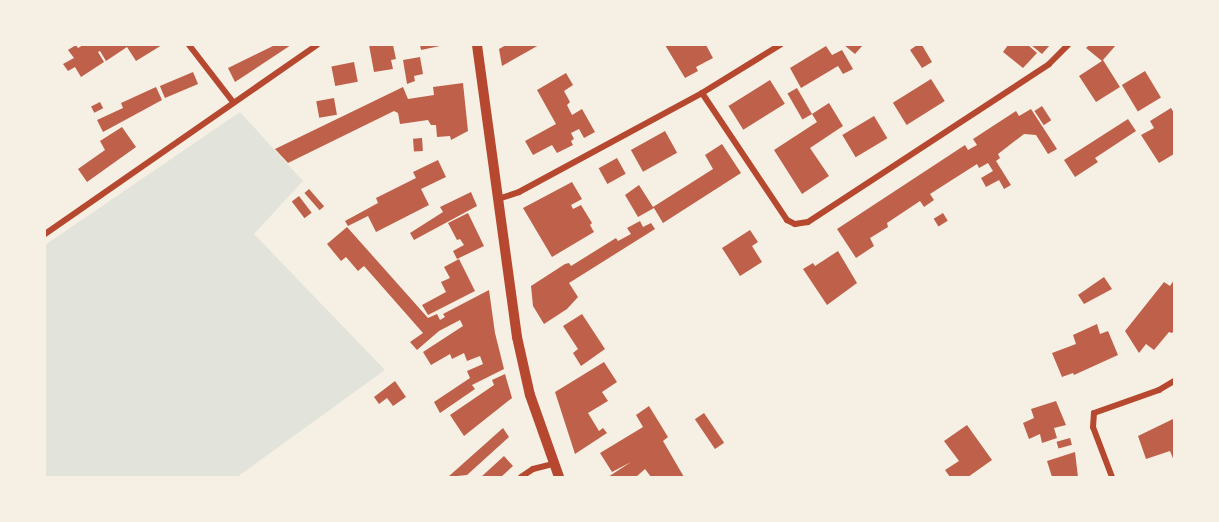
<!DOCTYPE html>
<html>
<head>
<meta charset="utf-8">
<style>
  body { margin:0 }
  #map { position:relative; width:1219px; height:522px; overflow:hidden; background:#f6efe4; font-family:"Fira Sans Condensed",sans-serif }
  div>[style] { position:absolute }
  .green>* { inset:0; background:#e2e4dc }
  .building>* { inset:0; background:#bf614a; transform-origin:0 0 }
  .minor>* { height:6px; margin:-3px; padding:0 3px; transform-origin:3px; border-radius:3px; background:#b5482f }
  .tertiary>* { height:10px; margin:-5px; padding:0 5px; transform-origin:5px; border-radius:5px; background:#b5482f }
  span { translate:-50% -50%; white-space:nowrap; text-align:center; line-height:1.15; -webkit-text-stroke:6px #f6efe4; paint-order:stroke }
  .frame { position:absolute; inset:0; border:46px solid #f6efe4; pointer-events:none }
</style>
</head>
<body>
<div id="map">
  <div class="green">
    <div style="clip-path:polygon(240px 112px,303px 181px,254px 234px,385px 370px,237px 477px,45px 477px,45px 245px)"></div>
  </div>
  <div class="building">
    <div style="clip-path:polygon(76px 45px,78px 48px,83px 45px,162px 45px,136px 61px,127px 47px,106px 61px,100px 51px,98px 52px,104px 62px,81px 77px,75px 67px,68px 71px,63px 64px,74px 58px,68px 50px)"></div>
    <div style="clip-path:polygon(275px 45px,291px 45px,235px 82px,228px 68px)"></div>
    <div style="clip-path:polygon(369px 45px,393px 45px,396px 59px,391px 60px,393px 69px,374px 72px)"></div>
    <div style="clip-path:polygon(420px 45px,440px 45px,440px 46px,421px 50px)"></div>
    <div style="clip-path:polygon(506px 45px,539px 45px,502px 66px,499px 49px)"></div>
    <div style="clip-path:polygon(665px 45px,706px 45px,713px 58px,696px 67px,698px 71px,685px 78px)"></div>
    <div style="clip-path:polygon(844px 45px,863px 45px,855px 54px)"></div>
    <div style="clip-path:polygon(917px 45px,922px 45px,932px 62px,922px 68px,910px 50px)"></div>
    <div style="clip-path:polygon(1008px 45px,1028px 45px,1037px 53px,1023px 68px,1003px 52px)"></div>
    <div style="clip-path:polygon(1031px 45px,1050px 45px,1042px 54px)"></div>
    <div style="clip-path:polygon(1089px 45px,1116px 45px,1103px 60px,1120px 87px,1096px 102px,1079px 76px,1102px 61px,1086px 48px)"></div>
    <div style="clip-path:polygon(826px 46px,832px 55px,842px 50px,853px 69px,843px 74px,838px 66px,801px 88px,790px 68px)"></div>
    <div style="clip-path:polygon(420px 57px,423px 74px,414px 76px,415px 81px,407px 84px,403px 60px)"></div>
    <div style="left:354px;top:62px;width:20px;height:23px;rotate:79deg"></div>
    <div style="left:1145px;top:71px;width:31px;height:27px;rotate:59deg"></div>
    <div style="left:193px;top:72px;width:13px;height:36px;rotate:67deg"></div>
    <div style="clip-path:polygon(566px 73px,573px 85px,564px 91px,570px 102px,567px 105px,572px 115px,582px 109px,595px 132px,584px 138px,579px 129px,571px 133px,574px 139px,571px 141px,573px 145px,557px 153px,552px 145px,533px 155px,525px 141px,556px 124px,537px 90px)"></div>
    <div style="left:931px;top:79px;width:26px;height:45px;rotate:58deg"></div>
    <div style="left:770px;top:80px;width:28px;height:49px;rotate:58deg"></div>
    <div style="clip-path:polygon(463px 83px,468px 131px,451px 140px,450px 136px,437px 137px,436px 125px,431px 125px,428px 120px,400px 124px,398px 113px,394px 111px,288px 163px,275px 149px,403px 87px,408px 99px,434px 95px,433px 87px)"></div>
    <div style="clip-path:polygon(156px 87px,162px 100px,103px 132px,97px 120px,123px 108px,121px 103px)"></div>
    <div style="left:797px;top:88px;width:30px;height:11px;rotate:60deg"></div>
    <div style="left:334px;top:98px;width:17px;height:18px;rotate:80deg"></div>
    <div style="left:100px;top:102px;width:7px;height:10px;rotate:63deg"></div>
    <div style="clip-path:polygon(829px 103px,843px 126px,810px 148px,829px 176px,802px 194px,774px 150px,817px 122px,812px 114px)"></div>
    <div style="left:1042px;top:106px;width:17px;height:9px;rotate:57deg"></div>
    <div style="clip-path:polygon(1171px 108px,1174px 113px,1174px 154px,1159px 163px,1141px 135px,1154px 128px,1150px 121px)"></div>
    <div style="clip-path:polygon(1031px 109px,1057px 149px,1048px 154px,1036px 135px,1024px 134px,998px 154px,1000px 158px,996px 161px,1011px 185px,1004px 189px,999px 180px,986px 187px,981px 178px,993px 171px,988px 163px,979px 168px,977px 164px,930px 194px,934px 200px,924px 207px,920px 201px,887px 223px,888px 227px,870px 238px,874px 246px,856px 258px,837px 229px,965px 145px,968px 150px,977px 145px,973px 139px,1016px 111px,1019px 116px)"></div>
    <div style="left:874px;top:116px;width:26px;height:37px;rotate:59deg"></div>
    <div style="clip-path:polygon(1128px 119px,1136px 131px,1095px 158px,1098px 162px,1075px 177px,1064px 160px)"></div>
    <div style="clip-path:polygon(122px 127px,136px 147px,87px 182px,78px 169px,105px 150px,100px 141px)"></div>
    <div style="left:665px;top:131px;width:25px;height:39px;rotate:61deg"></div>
    <div style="left:422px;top:138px;width:13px;height:9px;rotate:86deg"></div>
    <div style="clip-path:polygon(722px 144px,741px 173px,663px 223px,654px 208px,638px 217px,625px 195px,639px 185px,653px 207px,713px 169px,705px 155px)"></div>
    <div style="left:617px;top:158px;width:18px;height:21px;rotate:61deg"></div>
    <div style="clip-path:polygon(438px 160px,446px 177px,421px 189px,429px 205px,376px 232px,368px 216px,348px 226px,345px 221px,378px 203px,376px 198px,416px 178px,413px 172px)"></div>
    <div style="clip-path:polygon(572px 182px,582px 199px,571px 205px,573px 209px,581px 205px,592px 223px,590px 225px,594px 232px,552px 257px,523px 208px)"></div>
    <div style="left:309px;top:189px;width:23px;height:6px;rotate:49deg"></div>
    <div style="clip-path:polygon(471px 192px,477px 206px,414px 240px,410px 233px,443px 212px,440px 207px)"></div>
    <div style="left:299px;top:196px;width:21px;height:9px;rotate:53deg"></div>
    <div style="clip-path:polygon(468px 213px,484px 246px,457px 259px,453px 251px,464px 245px,460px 239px,457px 240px,448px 223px)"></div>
    <div style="left:943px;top:213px;width:9px;height:11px;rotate:58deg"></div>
    <div style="clip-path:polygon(640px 221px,643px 227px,651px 223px,655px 229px,569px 283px,578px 297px,567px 309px,544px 324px,533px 306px,531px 286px,565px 264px,569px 263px,571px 266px,616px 238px,618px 241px,631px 234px,627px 228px)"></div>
    <div style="clip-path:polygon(347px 227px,428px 318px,437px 314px,440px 320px,445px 317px,443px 314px,489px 290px,495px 333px,504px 369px,472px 385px,475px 389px,440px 413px,434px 402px,470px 378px,467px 371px,483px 364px,480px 356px,467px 361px,464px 353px,452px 359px,450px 354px,431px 365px,423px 352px,463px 326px,460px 320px,439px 331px,417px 350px,410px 342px,423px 333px,364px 266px,358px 271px,346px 257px,341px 261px,327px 244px)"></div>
    <div style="clip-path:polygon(750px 230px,758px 242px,752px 246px,762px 262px,740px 276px,722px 248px)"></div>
    <div style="clip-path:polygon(838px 251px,857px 283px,827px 305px,803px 269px,813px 263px,815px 266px)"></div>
    <div style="clip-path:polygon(459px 259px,475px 291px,428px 315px,422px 305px,446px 292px,441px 282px,450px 278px,444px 267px)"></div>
    <div style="clip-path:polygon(1104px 277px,1112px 289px,1084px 304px,1078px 295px)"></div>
    <div style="clip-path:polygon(1174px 280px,1174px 331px,1172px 333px,1169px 332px,1154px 350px,1146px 344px,1139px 353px,1125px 331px,1164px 282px,1170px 286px)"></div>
    <div style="clip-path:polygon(582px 314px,605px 349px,581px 366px,573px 353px,578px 349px,563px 326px)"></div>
    <div style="clip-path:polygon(1097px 324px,1100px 334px,1108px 331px,1118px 355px,1074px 375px,1073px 373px,1062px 377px,1052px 353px,1076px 344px,1073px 335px)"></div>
    <div style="clip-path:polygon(604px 362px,617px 382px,602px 392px,608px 401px,588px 413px,599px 431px,603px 428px,607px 433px,575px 454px,555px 392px)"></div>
    <div style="clip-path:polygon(505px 374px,512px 398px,464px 436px,450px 415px,494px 385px,492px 380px)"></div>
    <div style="clip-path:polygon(395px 381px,406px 397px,393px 406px,387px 398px,379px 404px,374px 397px)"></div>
    <div style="clip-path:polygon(1056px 401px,1066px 425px,1054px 428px,1057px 438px,1042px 443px,1040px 434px,1029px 439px,1023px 423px,1034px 418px,1031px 409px)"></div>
    <div style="clip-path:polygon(649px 406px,668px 437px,663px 441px,684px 477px,651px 477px,645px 469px,636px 477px,608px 477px,631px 462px,612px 472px,600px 453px,643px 427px,636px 415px)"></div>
    <div style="left:704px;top:413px;width:36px;height:11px;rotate:56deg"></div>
    <div style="clip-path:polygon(1173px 419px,1174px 461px,1170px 451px,1146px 459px,1138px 436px)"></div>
    <div style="clip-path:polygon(967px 425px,992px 460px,968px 477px,950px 477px,945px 470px,959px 461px,944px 441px)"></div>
    <div style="clip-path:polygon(503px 428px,509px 437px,467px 475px,448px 477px)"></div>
    <div style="left:1070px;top:438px;width:7px;height:14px;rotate:74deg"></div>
    <div style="clip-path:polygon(1075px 452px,1078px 477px,1052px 477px,1047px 461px)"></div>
    <div style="clip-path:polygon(504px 456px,513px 466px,501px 477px,481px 477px)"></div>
  </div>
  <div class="minor">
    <div style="left:189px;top:45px;width:72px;rotate:52.3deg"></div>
    <div style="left:702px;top:93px;width:153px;rotate:56.2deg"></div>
    <div style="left:787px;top:220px;width:9px;rotate:27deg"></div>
    <div style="left:795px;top:224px;width:13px;rotate:-9deg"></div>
    <div style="left:808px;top:222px;width:288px;rotate:-33.2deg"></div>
    <div style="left:1049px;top:64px;width:27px;rotate:-45deg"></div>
    <div style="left:498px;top:199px;width:22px;rotate:-18deg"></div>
    <div style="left:519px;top:192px;width:208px;rotate:-28.4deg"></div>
    <div style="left:702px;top:93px;width:92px;rotate:-31.6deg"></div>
    <div style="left:45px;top:234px;width:331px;rotate:-34.8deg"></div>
    <div style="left:521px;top:477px;width:14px;rotate:-34deg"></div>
    <div style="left:533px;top:469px;width:21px;rotate:-14deg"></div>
    <div style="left:1112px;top:477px;width:53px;rotate:-110.8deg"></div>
    <div style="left:1093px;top:427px;width:14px;rotate:-86deg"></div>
    <div style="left:1094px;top:413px;width:69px;rotate:-19.5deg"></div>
    <div style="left:1159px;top:390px;width:17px;rotate:-31deg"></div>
  </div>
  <div class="tertiary">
    <div style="left:477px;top:45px;width:295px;rotate:82.2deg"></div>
    <div style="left:517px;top:337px;width:59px;rotate:77.4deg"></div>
    <div style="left:530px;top:395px;width:87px;rotate:70.5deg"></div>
  </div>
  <div class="frame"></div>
</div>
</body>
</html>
